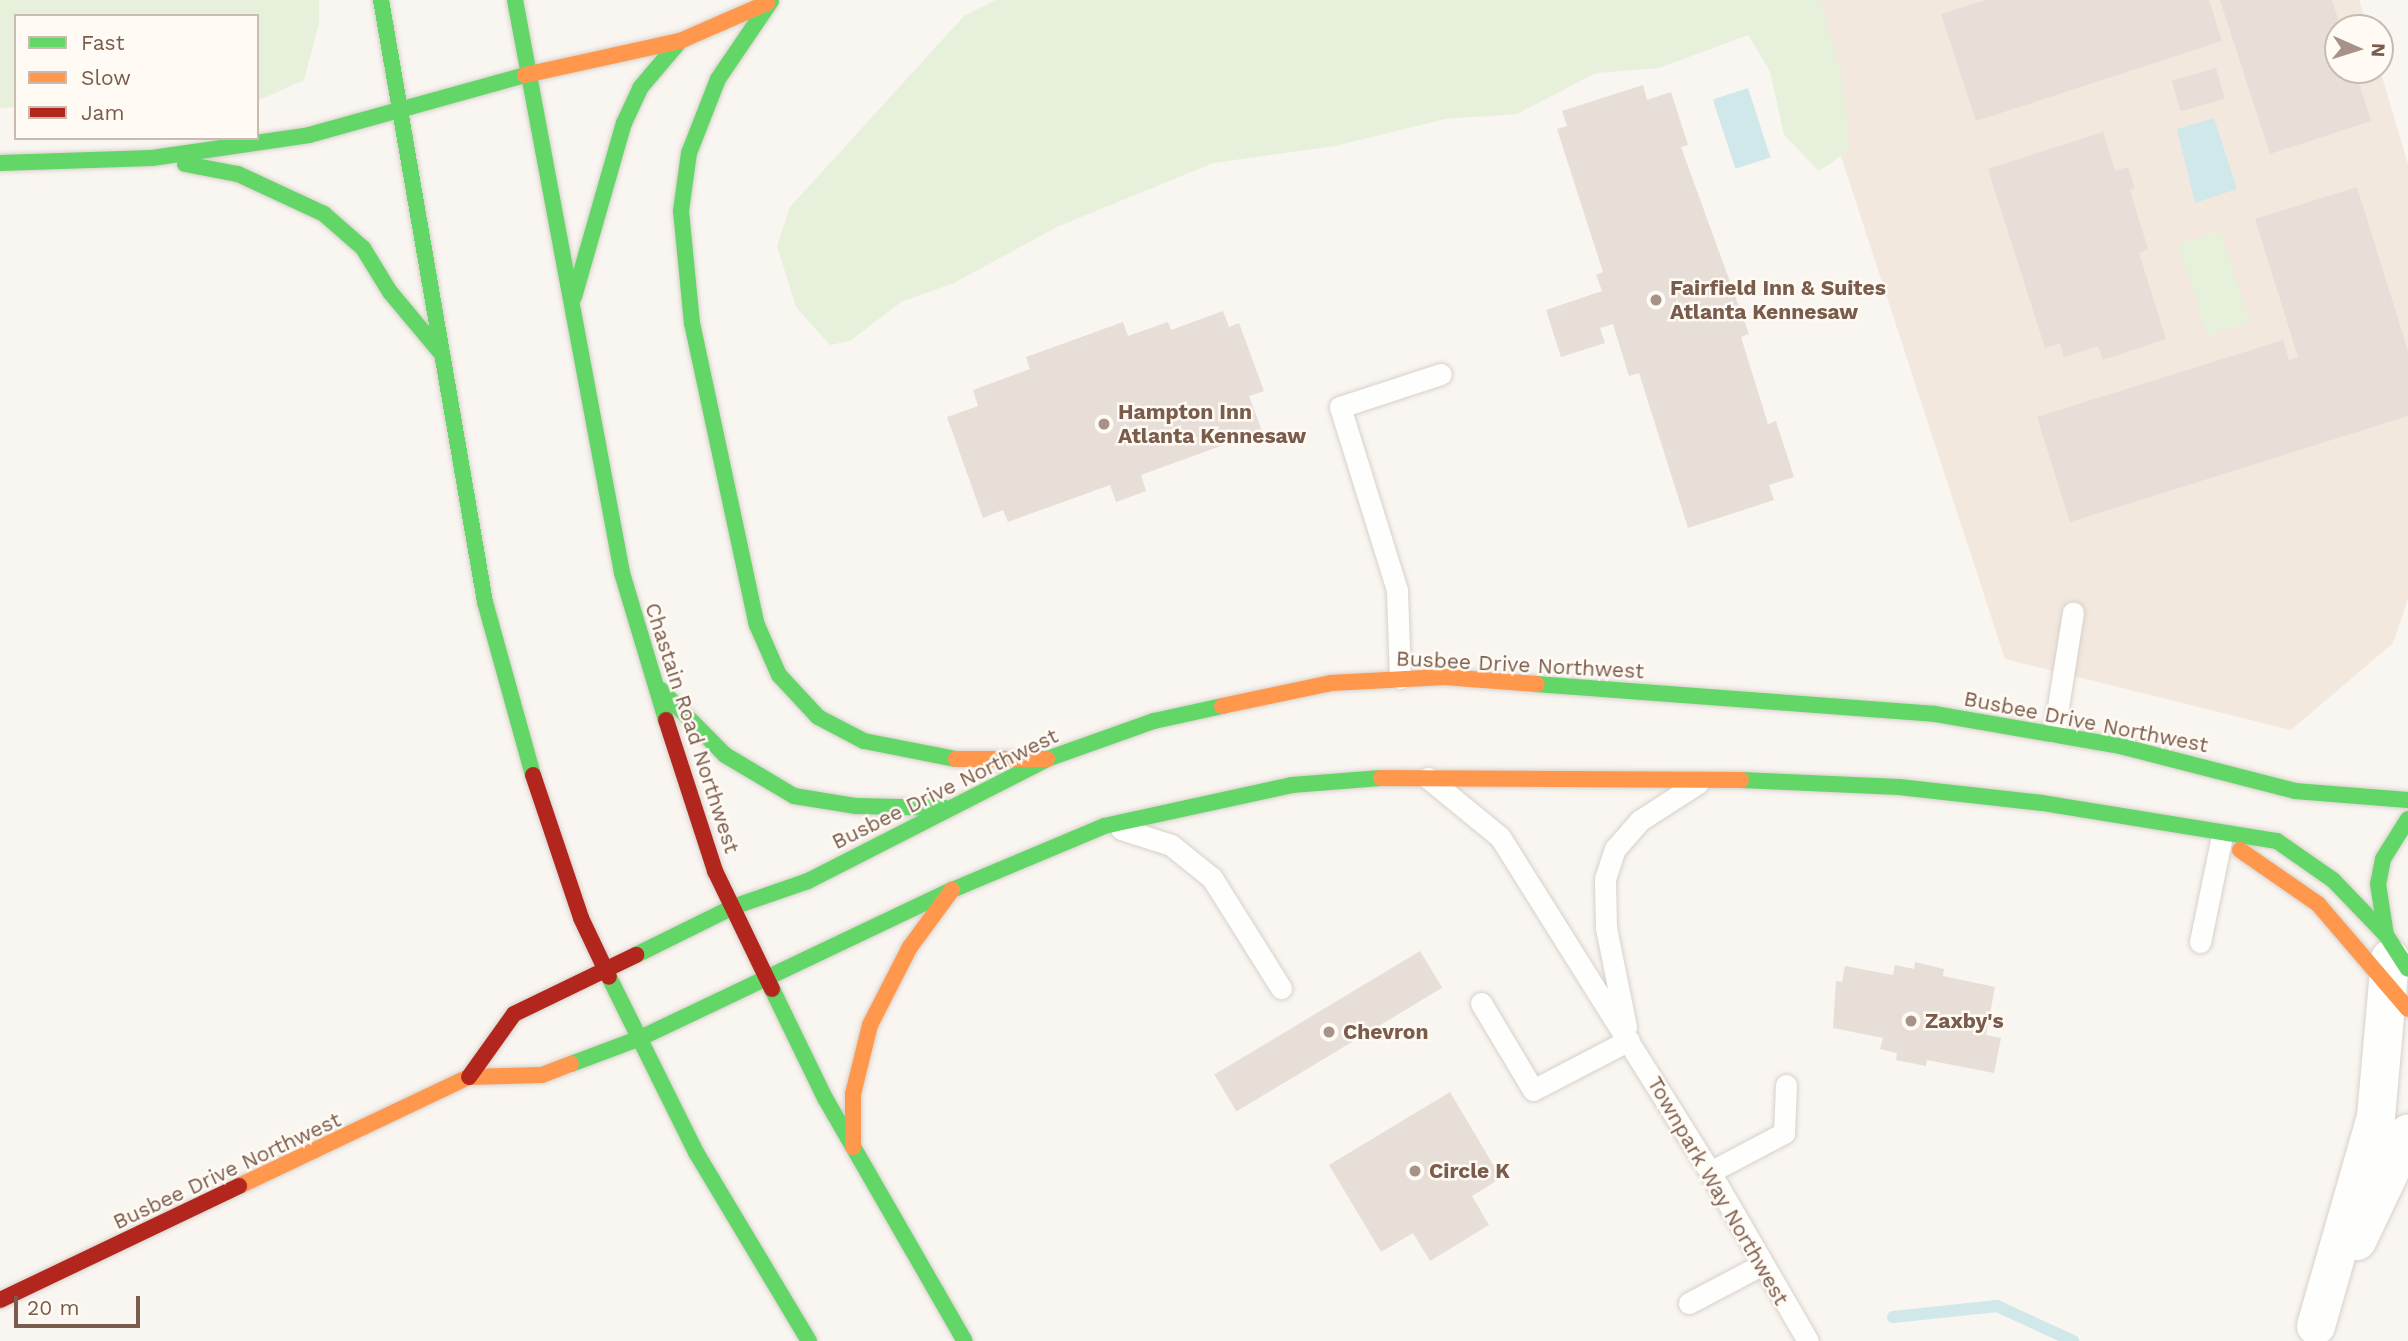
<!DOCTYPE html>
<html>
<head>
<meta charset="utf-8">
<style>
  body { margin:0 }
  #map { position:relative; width:2408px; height:1341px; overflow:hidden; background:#f9f5f0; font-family:"Work Sans",sans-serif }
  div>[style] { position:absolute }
  .residential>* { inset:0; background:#f2e8de }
  .green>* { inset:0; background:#e7f0db; transform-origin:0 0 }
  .water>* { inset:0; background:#d0e8ea; transform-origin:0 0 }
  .stream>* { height:12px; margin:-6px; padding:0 6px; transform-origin:6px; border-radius:6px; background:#d0e8ea }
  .building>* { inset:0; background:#e6ded7; transform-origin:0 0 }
  .roads { filter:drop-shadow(0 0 2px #d7d1cb) drop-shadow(0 0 2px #d7d1cb) }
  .lane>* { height:21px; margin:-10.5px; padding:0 10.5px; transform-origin:10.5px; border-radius:10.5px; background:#fefefd }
  .street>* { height:38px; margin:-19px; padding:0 19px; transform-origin:19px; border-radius:19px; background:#fefefd }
  .fast>* { height:16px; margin:-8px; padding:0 8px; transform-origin:8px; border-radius:8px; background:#63d668 }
  .slow>* { height:16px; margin:-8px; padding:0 8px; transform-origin:8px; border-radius:8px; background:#ff974d }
  .jam>* { height:16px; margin:-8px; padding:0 8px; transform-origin:8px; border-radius:8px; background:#b3261e }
  .dots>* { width:19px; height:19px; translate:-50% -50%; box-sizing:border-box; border:4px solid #fffaf3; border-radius:50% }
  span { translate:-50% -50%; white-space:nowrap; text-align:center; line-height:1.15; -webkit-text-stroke:5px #fffaf3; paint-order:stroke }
  .poi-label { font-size:21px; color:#7a5c4d; font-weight:700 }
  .left { translate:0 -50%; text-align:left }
  .street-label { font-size:21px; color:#7a5c4d }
  .legend { position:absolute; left:14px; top:14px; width:245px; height:126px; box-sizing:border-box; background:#fffaf3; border:2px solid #cabbb1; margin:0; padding:9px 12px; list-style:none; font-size:21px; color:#7a5c4d }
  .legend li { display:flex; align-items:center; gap:14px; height:35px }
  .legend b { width:35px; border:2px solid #cabbb1 }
  .north { position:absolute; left:2324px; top:14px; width:70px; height:70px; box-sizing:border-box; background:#fffaf3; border:2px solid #cabbb1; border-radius:50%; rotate:93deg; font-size:19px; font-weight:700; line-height:28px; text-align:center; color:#7a5c4d }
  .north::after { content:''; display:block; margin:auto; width:24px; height:32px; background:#a69286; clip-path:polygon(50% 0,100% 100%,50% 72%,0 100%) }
  .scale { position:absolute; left:14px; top:1296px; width:126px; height:32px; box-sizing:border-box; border:4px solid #7a5c4d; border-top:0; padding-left:9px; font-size:21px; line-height:24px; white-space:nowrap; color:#7a5c4d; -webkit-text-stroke:5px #fffaf3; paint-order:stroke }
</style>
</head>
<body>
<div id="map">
  <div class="residential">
    <div style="clip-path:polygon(1790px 0,2359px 0,2368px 28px,2338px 28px,2338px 70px,2380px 70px,2408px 164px,2408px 599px,2393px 643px,2291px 730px,2005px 659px)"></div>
  </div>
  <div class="green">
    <div style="clip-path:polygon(0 0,319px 0,319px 23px,304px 80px,257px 101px,257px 16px,16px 16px,16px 107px,0 108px)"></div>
    <div style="clip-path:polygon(996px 0,1820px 0,1842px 76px,1850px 150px,1819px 171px,1784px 135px,1770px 71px,1748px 35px,1659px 68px,1596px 73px,1517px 114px,1445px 119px,1335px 146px,1213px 163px,1057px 227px,954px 283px,901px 302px,850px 341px,830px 345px,796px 307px,777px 246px,790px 207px,964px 16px)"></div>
    <div style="left:2220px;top:231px;width:96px;height:44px;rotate:72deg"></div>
  </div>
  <div class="water">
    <div style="left:1748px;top:88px;width:73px;height:37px;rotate:72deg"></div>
    <div style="clip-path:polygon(2214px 118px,2237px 189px,2195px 203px,2177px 129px)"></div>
  </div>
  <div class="stream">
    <div style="left:1893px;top:1317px;width:105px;rotate:-6deg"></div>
    <div style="left:1997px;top:1306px;width:84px;rotate:24.7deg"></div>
  </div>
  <div class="building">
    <div style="clip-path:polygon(1986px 0,2209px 0,2222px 41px,1976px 121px,1941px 14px)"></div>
    <div style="clip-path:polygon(2220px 0,2332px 0,2341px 28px,2338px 70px,2355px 70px,2371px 121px,2270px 154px)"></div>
    <div style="left:2216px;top:68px;width:32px;height:46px;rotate:74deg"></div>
    <div style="clip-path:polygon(1643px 85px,1647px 100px,1671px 92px,1688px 145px,1681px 147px,1749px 334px,1741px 337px,1768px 424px,1776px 421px,1794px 477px,1769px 485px,1774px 500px,1688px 528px,1639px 373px,1629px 376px,1613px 324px,1600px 328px,1605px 343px,1561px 357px,1546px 310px,1602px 291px,1596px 275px,1603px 272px,1557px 129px,1567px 126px,1562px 111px)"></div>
    <div style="clip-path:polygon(2103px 132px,2115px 171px,2128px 167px,2135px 188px,2130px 190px,2148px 249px,2139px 253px,2166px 339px,2103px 360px,2098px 346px,2064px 357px,2060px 343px,2045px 348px,1988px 169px)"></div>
    <div style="clip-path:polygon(2357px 187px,2408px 351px,2408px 416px,2070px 522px,2037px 417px,2283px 340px,2289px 360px,2298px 357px,2255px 219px)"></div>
    <div style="clip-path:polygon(1223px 311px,1229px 327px,1239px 323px,1264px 391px,1249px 396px,1262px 431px,1141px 475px,1146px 491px,1116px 502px,1110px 485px,1008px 522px,1003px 510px,983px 518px,947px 417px,978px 406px,973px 390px,1030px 369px,1026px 357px,1123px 322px,1128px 336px,1168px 322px,1171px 330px)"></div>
    <div style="left:1420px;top:951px;width:43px;height:240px;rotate:59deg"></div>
    <div style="clip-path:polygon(1915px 962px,1944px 969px,1943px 976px,1995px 987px,1986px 1035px,2001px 1038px,1994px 1073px,1927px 1060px,1926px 1066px,1896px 1060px,1897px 1053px,1880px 1049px,1883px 1038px,1833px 1028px,1836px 981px,1842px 982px,1845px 966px,1893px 975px,1895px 965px,1914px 969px)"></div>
    <div style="clip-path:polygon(1450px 1092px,1501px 1178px,1472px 1196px,1489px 1225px,1430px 1261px,1413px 1233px,1381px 1252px,1329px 1165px)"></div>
  </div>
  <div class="roads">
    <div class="lane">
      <div style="left:1400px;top:678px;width:88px;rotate:-92deg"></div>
      <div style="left:1397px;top:590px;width:192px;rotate:-107.3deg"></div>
      <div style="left:1340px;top:407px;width:106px;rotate:-18.1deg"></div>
      <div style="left:2054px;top:732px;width:121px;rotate:-81deg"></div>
      <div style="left:1428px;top:778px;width:93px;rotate:39.3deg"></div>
      <div style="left:1500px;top:837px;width:395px;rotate:57.9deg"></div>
      <div style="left:1710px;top:1172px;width:195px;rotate:59.9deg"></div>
      <div style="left:1121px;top:829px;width:52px;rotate:17.7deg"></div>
      <div style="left:1171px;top:845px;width:53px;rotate:38.8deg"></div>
      <div style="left:1212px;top:878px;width:130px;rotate:57.9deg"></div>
      <div style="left:2200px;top:942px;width:108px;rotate:-78.3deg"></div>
      <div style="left:1481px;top:1003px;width:101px;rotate:59.1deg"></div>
      <div style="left:1533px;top:1090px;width:108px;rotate:-27.5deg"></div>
      <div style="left:1626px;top:1027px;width:101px;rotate:-101.4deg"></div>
      <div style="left:1606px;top:928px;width:49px;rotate:-91.2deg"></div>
      <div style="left:1605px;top:879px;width:32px;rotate:-72deg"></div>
      <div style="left:1615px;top:849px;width:37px;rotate:-49deg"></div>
      <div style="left:1639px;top:821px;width:70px;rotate:-32.8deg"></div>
      <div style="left:1710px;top:1172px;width:84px;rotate:-27.8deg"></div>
      <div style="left:1784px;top:1133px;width:48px;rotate:-87.6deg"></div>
      <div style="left:1689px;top:1303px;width:81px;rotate:-27.8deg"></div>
    </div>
    <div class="street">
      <div style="left:2357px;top:1241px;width:119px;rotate:-64.5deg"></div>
      <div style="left:2316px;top:1326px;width:217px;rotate:-74deg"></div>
      <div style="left:2376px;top:1117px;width:159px;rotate:-84.9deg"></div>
    </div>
    <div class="fast">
      <div style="left:381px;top:0;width:611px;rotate:80.2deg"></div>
      <div style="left:485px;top:602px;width:180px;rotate:74.5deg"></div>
      <div style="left:515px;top:0;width:583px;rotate:79.42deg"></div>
      <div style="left:622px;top:573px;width:153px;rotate:73.3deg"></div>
      <div style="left:771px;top:1px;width:94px;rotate:124.2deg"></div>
      <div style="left:718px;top:79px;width:79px;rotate:111.4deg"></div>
      <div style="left:689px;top:153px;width:59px;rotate:97.9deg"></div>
      <div style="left:681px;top:211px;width:113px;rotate:84.4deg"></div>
      <div style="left:692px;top:323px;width:309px;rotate:77.9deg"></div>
      <div style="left:757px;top:625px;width:55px;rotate:66.3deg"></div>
      <div style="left:779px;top:675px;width:57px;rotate:47.1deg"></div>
      <div style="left:818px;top:717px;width:52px;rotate:27.6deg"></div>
      <div style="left:864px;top:741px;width:94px;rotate:11.1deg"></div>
      <div style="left:0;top:163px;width:152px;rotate:-1.9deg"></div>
      <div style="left:152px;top:158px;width:159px;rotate:-8.3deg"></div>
      <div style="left:309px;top:135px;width:224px;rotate:-15.5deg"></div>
      <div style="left:185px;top:164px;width:54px;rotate:10.7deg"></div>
      <div style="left:238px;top:174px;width:95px;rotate:24.9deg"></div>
      <div style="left:324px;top:214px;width:52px;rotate:41.1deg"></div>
      <div style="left:363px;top:248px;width:52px;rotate:58.5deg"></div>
      <div style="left:390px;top:292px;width:80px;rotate:50.1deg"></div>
      <div style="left:574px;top:297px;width:181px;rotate:-74deg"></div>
      <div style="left:624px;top:123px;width:38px;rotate:-65deg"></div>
      <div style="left:640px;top:88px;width:62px;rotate:-49.6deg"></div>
      <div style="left:1537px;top:684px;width:399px;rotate:4.3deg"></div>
      <div style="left:1935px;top:714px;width:188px;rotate:9.8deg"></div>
      <div style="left:2120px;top:746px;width:181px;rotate:14.4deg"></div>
      <div style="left:2295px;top:791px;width:113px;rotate:4.6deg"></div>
      <div style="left:661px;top:690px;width:91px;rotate:45.4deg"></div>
      <div style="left:725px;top:755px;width:80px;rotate:30.7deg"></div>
      <div style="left:794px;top:796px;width:63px;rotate:9.2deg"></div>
      <div style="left:856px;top:806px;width:89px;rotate:1.3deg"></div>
      <div style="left:1741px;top:780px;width:158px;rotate:2.5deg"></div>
      <div style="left:1899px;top:787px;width:144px;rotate:6.4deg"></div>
      <div style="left:2042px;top:803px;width:238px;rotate:9.2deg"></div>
      <div style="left:2277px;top:841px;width:68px;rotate:34.9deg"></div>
      <div style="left:2333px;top:880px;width:76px;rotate:46.1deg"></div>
      <div style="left:2408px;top:819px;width:47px;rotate:122deg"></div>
      <div style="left:2383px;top:859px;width:25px;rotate:101deg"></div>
      <div style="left:2378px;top:884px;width:52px;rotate:81.1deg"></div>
      <div style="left:2386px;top:935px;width:40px;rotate:57.1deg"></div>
      <div style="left:636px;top:955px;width:108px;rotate:-26.3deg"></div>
      <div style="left:733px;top:907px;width:79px;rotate:-19.1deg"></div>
      <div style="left:808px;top:881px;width:268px;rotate:-27deg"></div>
      <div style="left:1047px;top:759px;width:114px;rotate:-19.6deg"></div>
      <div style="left:1154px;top:721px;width:70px;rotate:-12.4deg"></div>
      <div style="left:609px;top:977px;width:198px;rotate:63.6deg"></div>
      <div style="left:697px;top:1154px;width:218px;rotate:59.1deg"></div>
      <div style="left:772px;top:989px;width:121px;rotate:64.1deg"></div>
      <div style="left:825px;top:1098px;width:280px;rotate:60.1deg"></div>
      <div style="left:571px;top:1064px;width:72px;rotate:-20.5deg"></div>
      <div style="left:638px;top:1039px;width:348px;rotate:-25.4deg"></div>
      <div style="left:952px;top:890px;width:165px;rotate:-22.8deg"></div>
      <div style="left:1104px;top:826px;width:192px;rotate:-12.3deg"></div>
      <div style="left:1292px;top:785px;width:89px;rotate:-4.5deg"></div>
    </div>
    <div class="slow">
      <div style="left:525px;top:75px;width:159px;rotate:-12.4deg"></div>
      <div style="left:680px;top:41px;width:95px;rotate:-23.6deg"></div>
      <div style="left:1222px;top:706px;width:111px;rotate:-11.9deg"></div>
      <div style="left:1331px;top:683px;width:113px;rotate:-3deg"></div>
      <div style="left:1444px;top:677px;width:93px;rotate:4.3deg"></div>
      <div style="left:956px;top:759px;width:91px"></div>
      <div style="left:1381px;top:778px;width:360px;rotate:0.3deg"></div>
      <div style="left:2240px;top:850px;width:95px;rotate:34.7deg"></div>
      <div style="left:2318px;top:904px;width:138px;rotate:49.4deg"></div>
      <div style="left:853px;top:1147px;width:53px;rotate:-90deg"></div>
      <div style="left:853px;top:1094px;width:71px;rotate:-76.2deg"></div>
      <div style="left:870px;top:1025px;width:88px;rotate:-62.9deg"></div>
      <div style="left:910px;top:947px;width:71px;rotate:-53.6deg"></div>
      <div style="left:239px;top:1186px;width:255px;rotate:-25.4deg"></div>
      <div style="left:469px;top:1077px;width:73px;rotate:-1.6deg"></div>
      <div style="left:542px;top:1075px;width:31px;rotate:-21deg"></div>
    </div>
    <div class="jam">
      <div style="left:666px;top:720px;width:159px;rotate:72deg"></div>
      <div style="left:715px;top:871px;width:131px;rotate:64.2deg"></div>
      <div style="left:533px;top:775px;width:151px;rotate:71.4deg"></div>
      <div style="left:581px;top:918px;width:65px;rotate:64.6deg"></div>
      <div style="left:469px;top:1077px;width:77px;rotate:-54.5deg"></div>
      <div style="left:514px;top:1014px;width:136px;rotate:-25.8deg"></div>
      <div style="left:0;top:1300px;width:265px;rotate:-25.5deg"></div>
    </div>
  </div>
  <div class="dots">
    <div style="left:1656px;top:300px;background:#a69286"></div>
    <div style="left:1104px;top:424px;background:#a69286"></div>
    <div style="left:1911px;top:1021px;background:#a69286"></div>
    <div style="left:1329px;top:1032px;background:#a69286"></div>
    <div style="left:1415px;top:1171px;background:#a69286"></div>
  </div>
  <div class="poi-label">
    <span class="left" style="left:1670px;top:300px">Fairfield Inn &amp; Suites<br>Atlanta Kennesaw</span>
    <span class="left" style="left:1118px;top:424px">Hampton Inn<br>Atlanta Kennesaw</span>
    <span class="left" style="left:1925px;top:1021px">Zaxby's</span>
    <span class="left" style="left:1343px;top:1032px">Chevron</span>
    <span class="left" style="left:1429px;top:1171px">Circle K</span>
  </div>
  <div class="street-label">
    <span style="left:1520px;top:665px;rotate:3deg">Busbee Drive Northwest</span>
    <span style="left:2086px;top:722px;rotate:11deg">Busbee Drive Northwest</span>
    <span style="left:692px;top:728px;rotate:72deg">Chastain Road Northwest</span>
    <span style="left:945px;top:789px;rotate:-26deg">Busbee Drive Northwest</span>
    <span style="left:227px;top:1171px;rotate:-25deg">Busbee Drive Northwest</span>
    <span style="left:1718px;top:1191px;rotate:60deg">Townpark Way Northwest</span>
  </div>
  <ul class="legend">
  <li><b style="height:9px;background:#63d668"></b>Fast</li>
  <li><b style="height:9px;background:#ff974d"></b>Slow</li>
  <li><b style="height:9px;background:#b3261e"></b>Jam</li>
  </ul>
  <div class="north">N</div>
  <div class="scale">20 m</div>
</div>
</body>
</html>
